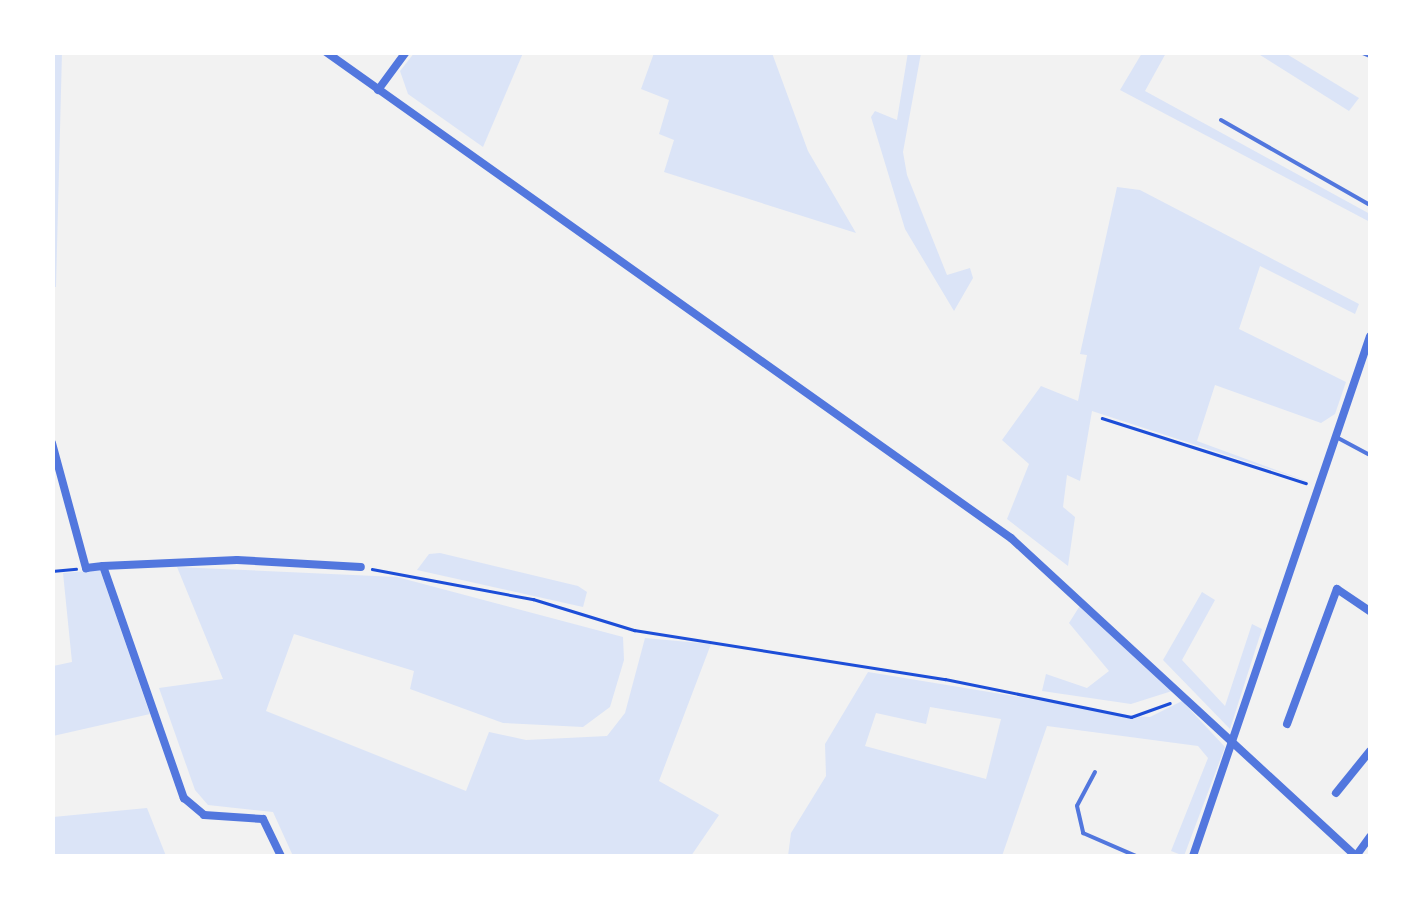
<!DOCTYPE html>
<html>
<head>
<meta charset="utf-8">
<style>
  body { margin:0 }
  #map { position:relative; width:1423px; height:909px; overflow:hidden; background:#f2f2f2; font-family:"Open Sans",sans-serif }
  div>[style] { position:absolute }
  .green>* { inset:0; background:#dbe4f7 }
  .path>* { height:2.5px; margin:-1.25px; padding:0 1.25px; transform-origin:1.25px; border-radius:1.25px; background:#1d4ed8 }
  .service>* { height:4px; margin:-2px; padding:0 2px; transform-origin:2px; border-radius:2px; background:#5277de }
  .minor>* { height:8px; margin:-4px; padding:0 4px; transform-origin:4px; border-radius:4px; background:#5277de }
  span { translate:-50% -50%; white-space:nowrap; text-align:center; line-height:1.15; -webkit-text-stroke:9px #fff; paint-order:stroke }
  .frame { position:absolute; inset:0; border:55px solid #fff; pointer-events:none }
</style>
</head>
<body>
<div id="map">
  <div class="green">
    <div style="clip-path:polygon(62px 52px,56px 287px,53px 287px,52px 53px)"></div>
    <div style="clip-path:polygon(415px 52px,523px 53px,483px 147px,408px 94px,400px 71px)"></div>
    <div style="clip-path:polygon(908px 52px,921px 53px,903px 152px,907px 175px,947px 275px,970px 268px,973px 278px,954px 311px,905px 229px,871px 117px,875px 111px,897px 120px)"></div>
    <div style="clip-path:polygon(654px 53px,772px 53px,808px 151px,856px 233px,664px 172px,674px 140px,659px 134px,669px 100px,641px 89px)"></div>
    <div style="clip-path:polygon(1142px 53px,1166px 53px,1145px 91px,1370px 214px,1370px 222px,1120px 90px)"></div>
    <div style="clip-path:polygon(1257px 53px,1285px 53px,1359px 98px,1349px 111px)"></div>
    <div style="clip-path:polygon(1117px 187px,1140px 190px,1359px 304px,1355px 314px,1260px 266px,1239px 329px,1346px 382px,1335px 414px,1321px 423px,1215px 385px,1197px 441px,1312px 483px,1092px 411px,1080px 481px,1067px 475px,1063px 507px,1075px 517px,1068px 566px,1007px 519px,1029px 464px,1002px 440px,1041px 386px,1078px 401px,1087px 355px,1080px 354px)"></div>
    <div style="clip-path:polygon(440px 553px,578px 586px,587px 592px,583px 607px,417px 570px,429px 554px)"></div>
    <div style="clip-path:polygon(177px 567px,397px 577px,623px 637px,624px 660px,610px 707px,583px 727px,503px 723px,410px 689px,414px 671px,294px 634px,266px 711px,466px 791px,489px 732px,526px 740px,607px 736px,625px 713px,645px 638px,711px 644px,659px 781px,719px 815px,691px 856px,293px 856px,273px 812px,208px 805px,195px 790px,159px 688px,223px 679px)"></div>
    <div style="clip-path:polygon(100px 570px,150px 714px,53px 736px,53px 666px,72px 662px,63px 573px)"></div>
    <div style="clip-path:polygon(1202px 592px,1215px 600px,1182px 660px,1225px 706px,1252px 624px,1262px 629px,1230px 729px,1163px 660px)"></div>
    <div style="clip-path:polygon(1081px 604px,1172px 691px,1131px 704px,1042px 691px,1046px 674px,1087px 688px,1109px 671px,1069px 623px)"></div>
    <div style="clip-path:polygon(evenodd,868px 672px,1134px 716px,1150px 717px,1182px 701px,1225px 747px,1184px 856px,1171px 851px,1208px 758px,1198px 746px,1047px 726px,1002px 856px,788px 856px,791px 833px,826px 776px,825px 744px,868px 672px,930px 707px,1001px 719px,986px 779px,865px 746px,876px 713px,926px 724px,930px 707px)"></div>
    <div style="clip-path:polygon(147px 808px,166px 856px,53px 856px,53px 817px)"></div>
  </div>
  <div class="path">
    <div style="left:1102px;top:418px;width:214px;rotate:17.7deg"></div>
    <div style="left:372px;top:569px;width:164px;rotate:10.6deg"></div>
    <div style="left:533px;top:599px;width:106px;rotate:17.1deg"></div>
    <div style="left:634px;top:630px;width:315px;rotate:9deg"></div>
    <div style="left:945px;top:679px;width:190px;rotate:11.5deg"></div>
    <div style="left:1131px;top:717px;width:41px;rotate:-19.7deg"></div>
    <div style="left:52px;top:571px;width:24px;rotate:-5deg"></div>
  </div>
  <div class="service">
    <div style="left:1360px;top:52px;width:11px;rotate:22deg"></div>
    <div style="left:1221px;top:120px;width:172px;rotate:29.7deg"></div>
    <div style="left:1338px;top:438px;width:36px;rotate:28deg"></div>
    <div style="left:1095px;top:772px;width:38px;rotate:118deg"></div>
    <div style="left:1077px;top:806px;width:28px;rotate:77deg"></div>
    <div style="left:1083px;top:833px;width:58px;rotate:23.5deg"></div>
  </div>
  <div class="minor">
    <div style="left:326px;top:52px;width:840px;rotate:35.36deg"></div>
    <div style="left:1011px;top:538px;width:469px;rotate:42.7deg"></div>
    <div style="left:378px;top:90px;width:47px;rotate:-53.6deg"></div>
    <div style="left:52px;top:443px;width:130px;rotate:74.8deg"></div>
    <div style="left:86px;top:568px;width:17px;rotate:-7deg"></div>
    <div style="left:103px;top:566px;width:246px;rotate:70.8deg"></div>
    <div style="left:184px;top:798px;width:26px;rotate:40deg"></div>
    <div style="left:204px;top:815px;width:59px;rotate:3.9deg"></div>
    <div style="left:263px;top:819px;width:41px;rotate:64.1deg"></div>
    <div style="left:103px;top:566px;width:134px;rotate:-2.6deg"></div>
    <div style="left:237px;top:560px;width:124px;rotate:3.2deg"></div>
    <div style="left:1287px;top:724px;width:144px;rotate:-69.7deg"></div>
    <div style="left:1337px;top:589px;width:40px;rotate:34deg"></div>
    <div style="left:1336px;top:793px;width:54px;rotate:-51deg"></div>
    <div style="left:1193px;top:856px;width:549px;rotate:-71.2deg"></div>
    <div style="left:1356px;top:856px;width:24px;rotate:-54deg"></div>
  </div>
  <div class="frame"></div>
</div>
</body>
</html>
